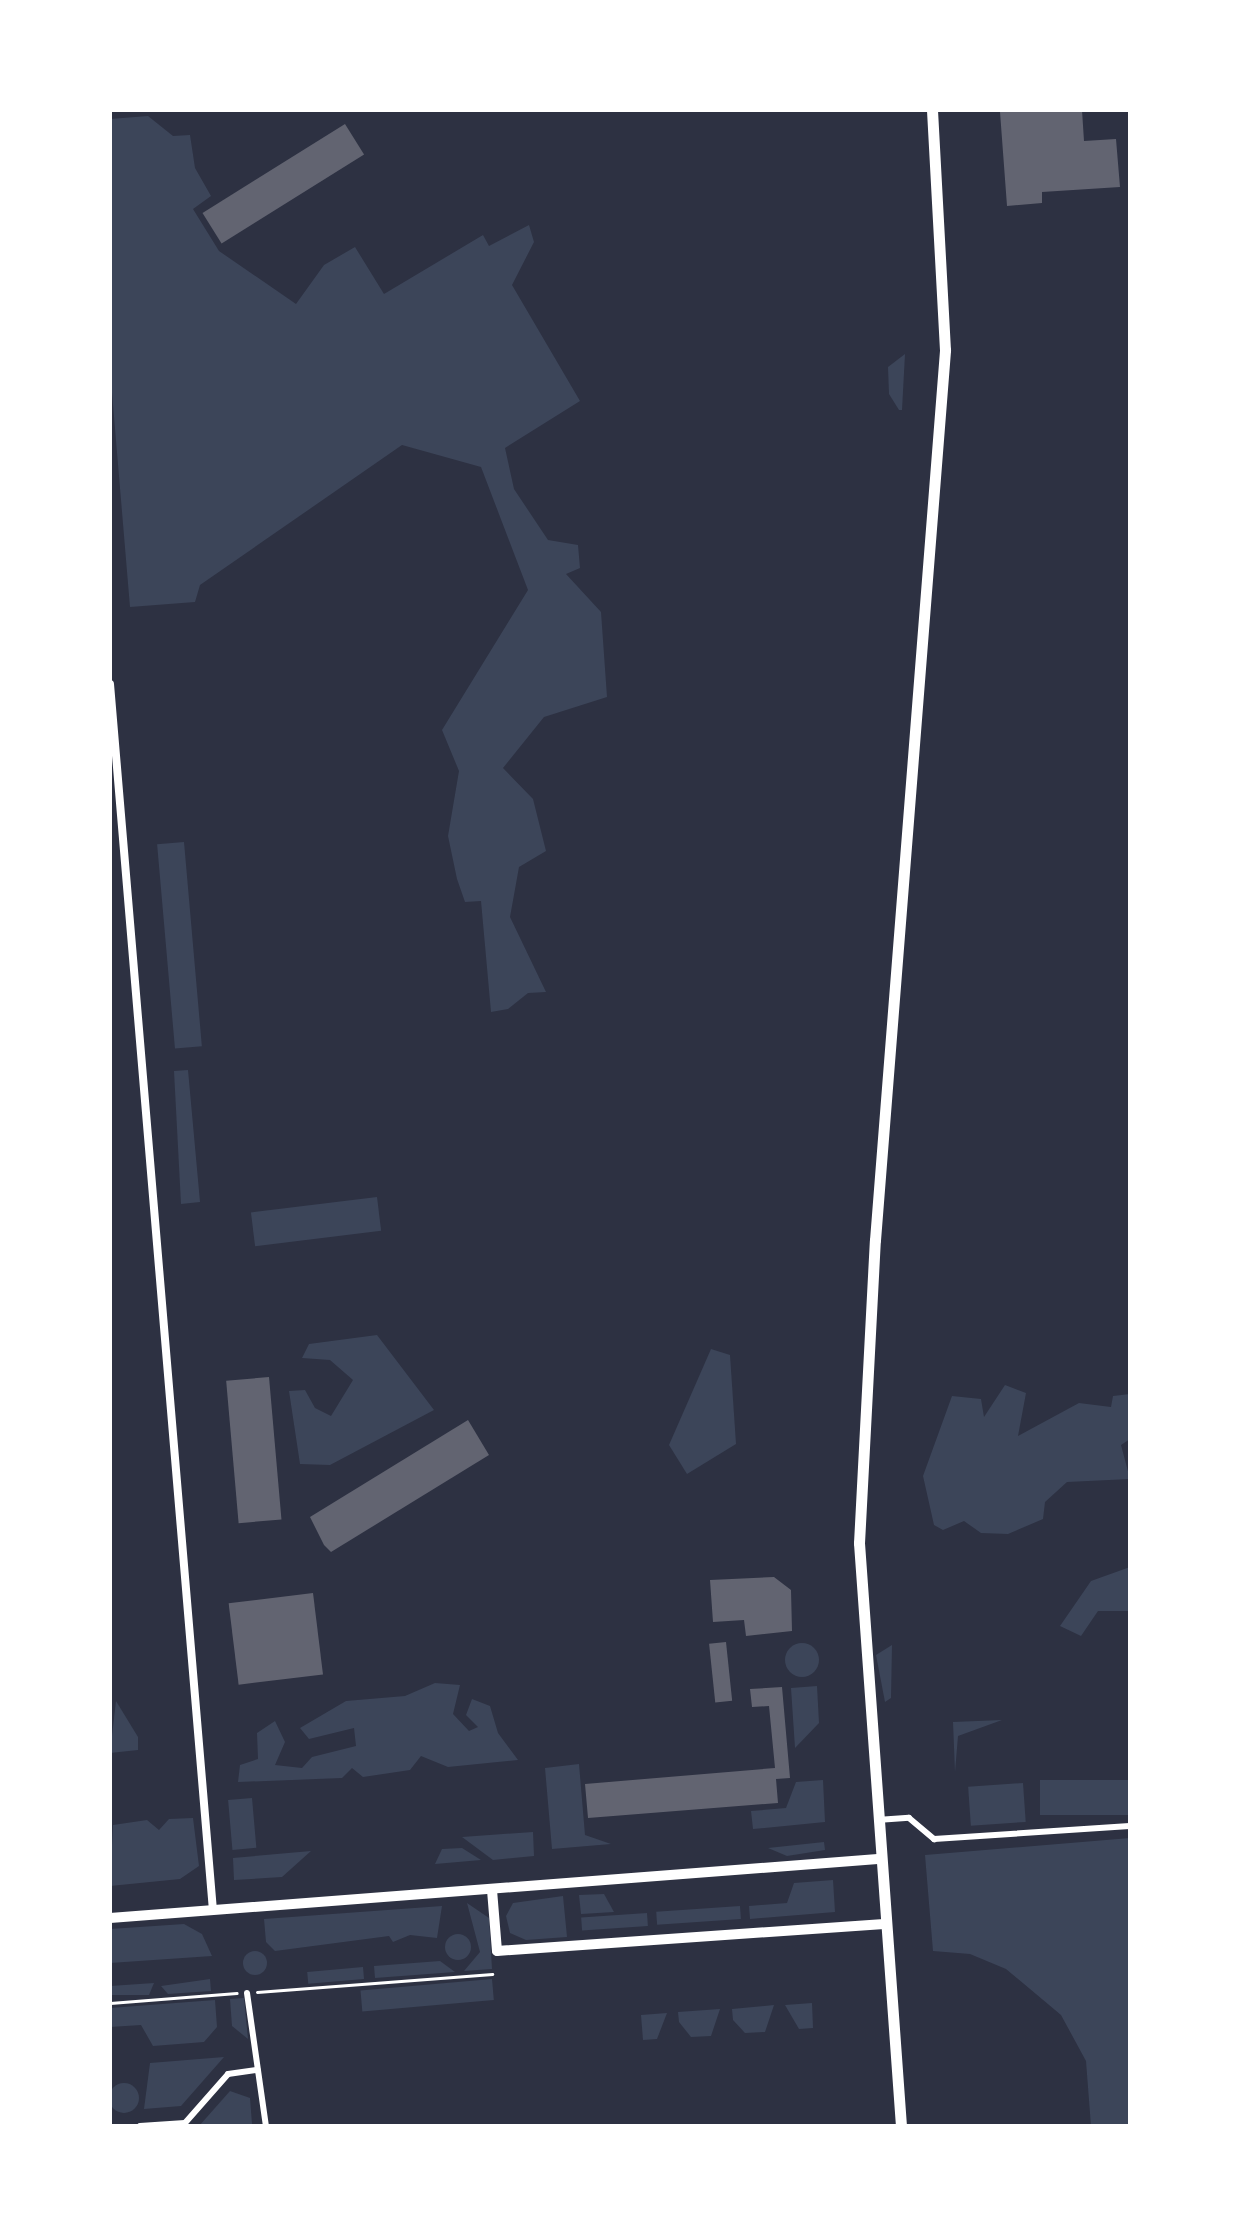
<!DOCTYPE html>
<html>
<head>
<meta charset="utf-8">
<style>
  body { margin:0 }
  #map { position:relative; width:1240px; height:2236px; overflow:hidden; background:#2d3142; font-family:Mulish,sans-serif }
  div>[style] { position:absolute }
  .green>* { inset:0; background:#3c4559; transform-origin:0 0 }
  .round { border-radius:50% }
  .building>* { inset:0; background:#626471; transform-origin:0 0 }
  .path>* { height:3px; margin:-1.5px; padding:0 1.5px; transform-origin:1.5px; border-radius:1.5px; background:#fff }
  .pedestrian>* { height:6px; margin:-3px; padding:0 3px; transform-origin:3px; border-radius:3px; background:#fff }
  .minor>* { height:8px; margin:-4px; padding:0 4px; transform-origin:4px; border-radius:4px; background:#fff }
  .tertiary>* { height:10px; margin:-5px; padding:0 5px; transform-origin:5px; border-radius:5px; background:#fff }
  .secondary>* { height:11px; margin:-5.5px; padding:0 5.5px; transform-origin:5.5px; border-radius:5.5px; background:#fff }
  span { translate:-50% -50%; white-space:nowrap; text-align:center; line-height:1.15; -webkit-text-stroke:7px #fff; paint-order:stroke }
  .frame { position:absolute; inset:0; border:112px solid #fff; pointer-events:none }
</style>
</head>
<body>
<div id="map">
  <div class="green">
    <div style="clip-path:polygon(148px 116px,173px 136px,190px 135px,195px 168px,211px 196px,193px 209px,219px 251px,296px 304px,324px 265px,355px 247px,384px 294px,483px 235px,489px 246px,529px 225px,534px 242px,512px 285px,580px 401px,505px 448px,514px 489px,548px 540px,578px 545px,580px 568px,566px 574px,601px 612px,607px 697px,544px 717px,503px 768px,533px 799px,546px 851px,519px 867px,510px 917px,546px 992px,528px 993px,508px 1009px,491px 1012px,481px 901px,465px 902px,457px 879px,448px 836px,459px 771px,442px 730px,528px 590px,481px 467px,402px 445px,200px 585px,195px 602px,130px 607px,110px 369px,110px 119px)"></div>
    <div style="clip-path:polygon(905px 354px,902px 410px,899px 410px,889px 394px,888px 367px)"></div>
    <div style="left:184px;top:842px;width:205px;height:27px;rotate:85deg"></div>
    <div style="clip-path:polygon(188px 1070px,200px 1202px,181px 1204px,174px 1071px)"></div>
    <div style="left:377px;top:1197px;width:34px;height:127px;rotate:83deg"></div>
    <div style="clip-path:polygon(377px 1335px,434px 1410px,330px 1465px,300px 1464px,289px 1391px,305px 1390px,315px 1408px,331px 1416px,353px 1380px,330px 1360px,302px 1358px,309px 1344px)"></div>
    <div style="clip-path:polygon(711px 1349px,730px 1355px,736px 1444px,687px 1474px,669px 1445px)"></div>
    <div style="clip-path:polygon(1005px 1385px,1026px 1393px,1018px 1436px,1079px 1403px,1111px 1407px,1113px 1396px,1130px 1394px,1130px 1439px,1121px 1445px,1130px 1479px,1067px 1482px,1045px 1502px,1043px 1519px,1008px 1534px,981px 1533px,964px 1521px,943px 1530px,934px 1525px,923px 1476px,952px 1396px,981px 1399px,984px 1417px)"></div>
    <div style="clip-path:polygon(1130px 1567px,1130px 1611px,1098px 1611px,1081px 1636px,1060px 1626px,1091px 1581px)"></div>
    <div class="round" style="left:785px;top:1643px;width:34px;height:34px"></div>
    <div style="clip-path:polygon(892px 1645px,891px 1698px,885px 1702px,876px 1655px)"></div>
    <div style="clip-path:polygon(435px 1683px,460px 1685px,453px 1714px,469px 1731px,478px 1727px,466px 1715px,472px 1699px,490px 1706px,498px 1733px,518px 1760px,448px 1767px,421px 1756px,410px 1770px,363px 1777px,352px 1768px,342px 1778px,238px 1782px,240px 1765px,258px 1759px,257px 1733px,275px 1721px,285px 1742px,275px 1765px,302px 1768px,312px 1757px,356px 1746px,354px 1728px,309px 1739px,300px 1728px,346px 1701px,405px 1696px)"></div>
    <div style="clip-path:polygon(817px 1686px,819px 1723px,795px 1748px,791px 1688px)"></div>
    <div style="clip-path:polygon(116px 1701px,138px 1737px,138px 1750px,110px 1753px)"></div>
    <div style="clip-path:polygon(1002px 1720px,958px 1736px,955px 1772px,953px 1722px)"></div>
    <div style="clip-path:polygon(579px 1764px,585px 1835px,611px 1844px,552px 1849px,545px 1768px)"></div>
    <div style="clip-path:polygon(823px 1780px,825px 1822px,753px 1829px,751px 1811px,786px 1808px,796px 1782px)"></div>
    <div style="left:1130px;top:1780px;width:35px;height:90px;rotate:90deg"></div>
    <div style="left:1023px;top:1783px;width:39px;height:55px;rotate:86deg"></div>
    <div style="left:252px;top:1798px;width:50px;height:24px;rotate:85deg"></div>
    <div style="clip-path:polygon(193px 1818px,199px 1866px,180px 1879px,110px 1886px,113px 1825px,147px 1820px,159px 1830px,169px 1819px)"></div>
    <div style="clip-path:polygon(533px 1832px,534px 1856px,493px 1860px,462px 1837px)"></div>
    <div style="clip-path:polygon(1130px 1838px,1130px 2126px,1091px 2126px,1086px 2061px,1061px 2015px,1006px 1969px,970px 1954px,933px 1951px,925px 1855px)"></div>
    <div style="clip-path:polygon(824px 1842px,825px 1850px,787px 1856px,768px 1848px)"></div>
    <div style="clip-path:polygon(462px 1848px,481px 1860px,435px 1864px,442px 1849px)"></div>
    <div style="clip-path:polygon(311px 1851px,282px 1877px,234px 1880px,233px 1858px)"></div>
    <div style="clip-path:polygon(833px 1880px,835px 1912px,750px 1919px,749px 1906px,787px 1903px,794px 1883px)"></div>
    <div style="clip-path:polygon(604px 1894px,614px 1912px,581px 1914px,579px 1895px)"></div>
    <div style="clip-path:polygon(563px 1896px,567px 1937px,526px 1940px,510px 1933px,506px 1916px,513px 1903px)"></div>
    <div style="clip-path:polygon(467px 1903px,489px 1918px,492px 1969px,464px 1971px,480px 1952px)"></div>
    <div style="clip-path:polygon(442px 1906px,437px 1938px,410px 1935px,393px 1942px,389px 1936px,275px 1951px,266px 1942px,264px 1919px)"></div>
    <div style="left:740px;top:1906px;width:13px;height:84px;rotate:86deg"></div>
    <div style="left:647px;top:1913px;width:13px;height:66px;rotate:86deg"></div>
    <div style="clip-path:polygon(184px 1924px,202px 1934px,212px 1956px,110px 1963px,110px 1929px)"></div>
    <div class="round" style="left:445px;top:1934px;width:26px;height:26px"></div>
    <div class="round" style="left:243px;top:1951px;width:24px;height:24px"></div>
    <div style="clip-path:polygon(440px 1961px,455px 1972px,375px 1978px,374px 1966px)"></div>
    <div style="left:363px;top:1967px;width:12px;height:56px;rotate:85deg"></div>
    <div style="clip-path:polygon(210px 1979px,211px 1991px,168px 1994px,161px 1986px)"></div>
    <div style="left:492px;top:1979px;width:21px;height:132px;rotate:85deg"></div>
    <div style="clip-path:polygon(154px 1983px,149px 1995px,110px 1995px,110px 1986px)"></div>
    <div style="clip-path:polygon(244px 1998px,248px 2039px,232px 2026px,230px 1999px)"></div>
    <div style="clip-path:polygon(215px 2000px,217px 2027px,204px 2042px,153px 2046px,141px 2025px,110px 2027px,110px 2008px)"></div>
    <div style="clip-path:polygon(812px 2003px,813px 2028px,799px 2029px,785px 2005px)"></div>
    <div style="clip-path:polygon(774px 2005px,765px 2032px,745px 2033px,733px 2020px,732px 2009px)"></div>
    <div style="clip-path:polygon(720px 2009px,711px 2036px,691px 2037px,679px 2022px,678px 2012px)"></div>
    <div style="clip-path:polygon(667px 2013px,657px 2039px,643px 2040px,641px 2015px)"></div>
    <div style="clip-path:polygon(224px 2057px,181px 2106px,144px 2109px,150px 2063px)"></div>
    <div class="round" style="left:109px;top:2083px;width:30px;height:30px"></div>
    <div style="clip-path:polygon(230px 2091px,250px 2098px,252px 2124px,199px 2126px)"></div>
  </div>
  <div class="building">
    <div style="clip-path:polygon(1082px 110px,1084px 141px,1116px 139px,1120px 187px,1042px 192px,1042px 203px,1007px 206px,1000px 112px)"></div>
    <div style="left:345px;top:124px;width:36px;height:168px;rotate:58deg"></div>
    <div style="left:269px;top:1377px;width:143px;height:43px;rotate:85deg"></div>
    <div style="clip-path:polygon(468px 1420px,489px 1455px,331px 1552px,324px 1545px,310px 1517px)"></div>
    <div style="clip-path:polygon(774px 1577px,791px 1590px,792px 1631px,746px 1636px,744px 1620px,713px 1622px,710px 1580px)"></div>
    <div style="left:313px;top:1593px;width:82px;height:85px;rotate:83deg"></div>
    <div style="left:726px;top:1642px;width:59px;height:17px;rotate:84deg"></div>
    <div style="clip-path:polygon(782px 1687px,790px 1778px,776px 1779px,778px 1803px,588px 1818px,585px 1784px,775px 1768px,769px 1706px,752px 1707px,750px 1689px)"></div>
  </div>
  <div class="path">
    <div style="left:257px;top:1992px;width:236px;rotate:-4.4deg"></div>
    <div style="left:110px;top:2003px;width:127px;rotate:-4.5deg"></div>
  </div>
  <div class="pedestrian">
    <div style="left:877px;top:1820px;width:32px;rotate:-4deg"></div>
    <div style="left:909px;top:1818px;width:33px;rotate:40deg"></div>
    <div style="left:934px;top:1839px;width:196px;rotate:-3.8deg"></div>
    <div style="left:247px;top:1993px;width:134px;rotate:81.9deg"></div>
    <div style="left:140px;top:2126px;width:45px;rotate:-3.8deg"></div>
    <div style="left:185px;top:2123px;width:65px;rotate:-48.7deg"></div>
    <div style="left:228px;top:2074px;width:30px;rotate:-8deg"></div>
  </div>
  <div class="minor">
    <div style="left:110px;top:684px;width:1230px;rotate:85.2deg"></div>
  </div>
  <div class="tertiary">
    <div style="left:492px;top:1890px;width:61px;rotate:85.3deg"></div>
    <div style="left:497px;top:1951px;width:388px;rotate:-4deg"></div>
    <div style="left:110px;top:1918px;width:770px;rotate:-4.39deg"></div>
  </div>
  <div class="secondary">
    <div style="left:901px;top:2126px;width:585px;rotate:-94.12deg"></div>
    <div style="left:859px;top:1543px;width:303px;rotate:-87deg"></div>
    <div style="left:875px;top:1240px;width:893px;rotate:-85.5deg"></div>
    <div style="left:945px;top:350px;width:240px;rotate:-93.1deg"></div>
  </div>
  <div class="frame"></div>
</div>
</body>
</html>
